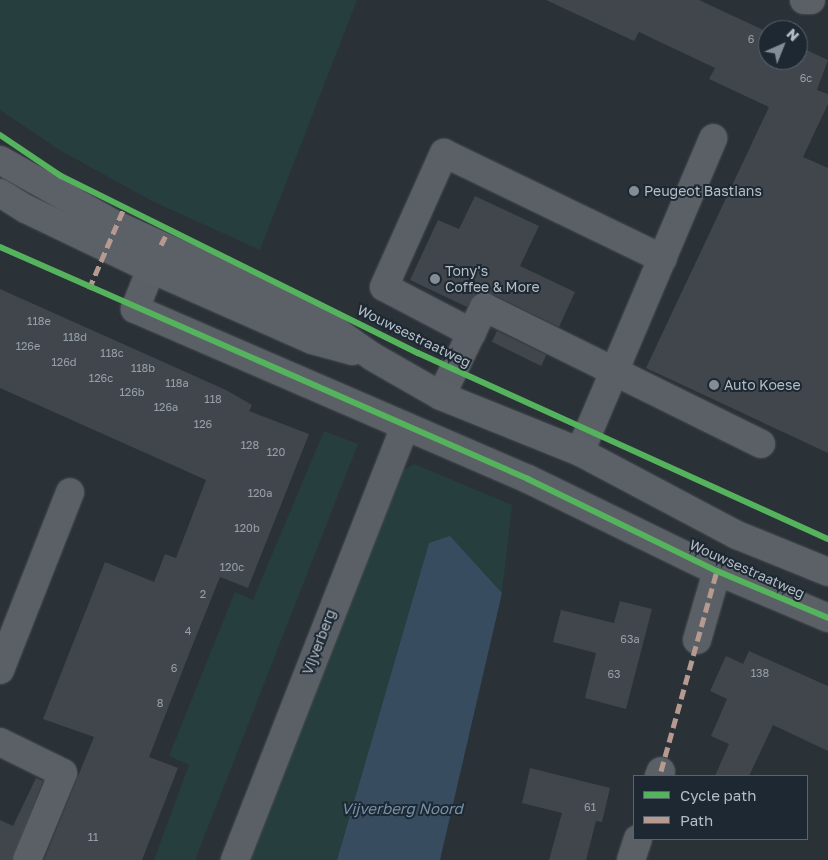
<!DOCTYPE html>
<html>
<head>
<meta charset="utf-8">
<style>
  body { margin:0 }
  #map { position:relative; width:828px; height:860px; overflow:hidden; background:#2a3137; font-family:"Golos Text",sans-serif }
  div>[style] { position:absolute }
  .green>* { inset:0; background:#273e3e }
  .water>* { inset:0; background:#384c60 }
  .building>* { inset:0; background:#41464c; transform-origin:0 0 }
  .roads { filter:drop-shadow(0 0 1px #484d52) drop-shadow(0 0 1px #484d52) }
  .minor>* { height:28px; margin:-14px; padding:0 14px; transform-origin:14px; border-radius:14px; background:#5a6065 }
  .major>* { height:28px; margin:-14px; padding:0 14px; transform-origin:14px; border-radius:14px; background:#5c6167 }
  .quiet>* { height:5px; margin-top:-2.5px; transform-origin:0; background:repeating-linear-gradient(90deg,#b69a8f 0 10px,transparent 0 15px) }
  .cycleway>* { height:6px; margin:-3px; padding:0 3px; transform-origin:3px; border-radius:3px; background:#56b35d }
  .dots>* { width:14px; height:14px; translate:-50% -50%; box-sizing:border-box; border:2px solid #1d2832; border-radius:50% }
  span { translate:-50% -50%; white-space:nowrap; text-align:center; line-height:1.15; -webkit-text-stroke:4px #1d2832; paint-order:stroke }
  .number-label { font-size:11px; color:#97a0a9 }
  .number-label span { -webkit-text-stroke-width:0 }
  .poi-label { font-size:14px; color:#b4bec8 }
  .left { translate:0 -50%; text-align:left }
  .street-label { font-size:14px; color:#b4bec8 }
  .water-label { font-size:15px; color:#7592aa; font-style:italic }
  .legend { position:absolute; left:633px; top:775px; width:175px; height:65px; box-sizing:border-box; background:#1d2832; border:1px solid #59646e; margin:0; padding:6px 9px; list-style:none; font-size:15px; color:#b4bec8 }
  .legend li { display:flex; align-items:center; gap:10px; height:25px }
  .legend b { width:25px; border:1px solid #59646e }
  .north { position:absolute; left:758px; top:20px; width:50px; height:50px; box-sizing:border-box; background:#1d2832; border:1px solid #59646e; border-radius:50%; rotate:44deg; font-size:14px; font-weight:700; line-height:20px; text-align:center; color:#b4bec8 }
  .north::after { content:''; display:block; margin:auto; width:18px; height:22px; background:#848d95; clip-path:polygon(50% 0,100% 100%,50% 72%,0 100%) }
</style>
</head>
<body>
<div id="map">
  <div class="green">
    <div style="clip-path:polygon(0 0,357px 0,260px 250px,152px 201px,61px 151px,0 110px)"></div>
    <div style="clip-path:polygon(324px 431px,358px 444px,195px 860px,154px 860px,189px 765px,169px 756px,235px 592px,253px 600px)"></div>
    <div style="clip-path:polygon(414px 464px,512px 505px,502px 593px,450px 537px,429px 543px,337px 860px,250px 860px,346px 603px,401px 471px)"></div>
  </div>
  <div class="water">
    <div style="clip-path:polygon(450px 536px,502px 593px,440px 860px,337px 860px,429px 543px)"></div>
  </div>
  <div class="building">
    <div style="clip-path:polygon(546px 0,699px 0,768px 32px,768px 60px,798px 60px,798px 46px,828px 60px,817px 90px,828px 94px,828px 104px,803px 157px,828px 168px,828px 453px,646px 368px,769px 107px,709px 79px,715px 68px,639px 32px,634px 41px)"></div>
    <div style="clip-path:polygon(475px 196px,539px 226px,520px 266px,575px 292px,559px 327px,490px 293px,476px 294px,467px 307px,410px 280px,438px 220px,459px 229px)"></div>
    <div style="clip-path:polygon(0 289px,226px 390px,252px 405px,249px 411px,309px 434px,248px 588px,220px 577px,191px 649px,149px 757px,178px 768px,142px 860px,44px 860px,94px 737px,43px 719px,105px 562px,154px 582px,165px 554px,176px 558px,206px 480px,0 388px)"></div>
    <div style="left:497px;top:331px;width:55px;height:12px;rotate:26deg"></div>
    <div style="clip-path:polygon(620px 601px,652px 609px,626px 709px,585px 698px,596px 653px,553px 642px,561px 610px,614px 623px)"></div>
    <div style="clip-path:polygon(749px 651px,828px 686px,828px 751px,773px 725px,749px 776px,715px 776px,729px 744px,711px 736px,727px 699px,710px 691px,726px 656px,743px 664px)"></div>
    <div style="clip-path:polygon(530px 768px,610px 788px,602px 822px,596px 821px,586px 860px,549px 860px,562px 813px,522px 803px)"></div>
    <div style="clip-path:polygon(36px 778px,43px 781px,12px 860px,0 860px,0 820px,13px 826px)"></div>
  </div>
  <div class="roads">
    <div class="minor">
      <div style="left:804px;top:0;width:7px"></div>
      <div style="left:160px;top:247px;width:67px;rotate:112deg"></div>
      <div style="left:135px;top:309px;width:428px;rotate:23.4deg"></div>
      <div style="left:528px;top:479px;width:210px;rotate:26deg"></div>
      <div style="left:717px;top:571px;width:121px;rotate:22.9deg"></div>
      <div style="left:472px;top:333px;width:99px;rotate:-152.4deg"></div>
      <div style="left:384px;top:287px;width:147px;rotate:-65.9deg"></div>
      <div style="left:444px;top:153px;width:243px;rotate:25.8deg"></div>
      <div style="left:441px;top:396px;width:99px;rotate:-64.2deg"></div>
      <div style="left:484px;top:307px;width:309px;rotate:26.3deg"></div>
      <div style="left:580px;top:452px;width:341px;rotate:-67deg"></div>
      <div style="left:697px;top:640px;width:72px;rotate:-73.8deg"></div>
      <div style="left:0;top:670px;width:191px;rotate:-68.5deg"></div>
      <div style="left:0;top:742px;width:70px;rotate:26.2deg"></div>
      <div style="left:63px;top:773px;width:94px;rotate:112.5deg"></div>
      <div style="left:659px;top:776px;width:5px;rotate:-68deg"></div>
      <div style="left:235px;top:860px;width:466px;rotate:-68.6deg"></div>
      <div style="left:631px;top:860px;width:22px;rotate:-72deg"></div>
    </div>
    <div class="major">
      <div style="left:0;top:160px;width:133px;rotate:29.3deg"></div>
      <div style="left:116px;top:225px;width:217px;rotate:24.6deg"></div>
      <div style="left:313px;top:315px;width:73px;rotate:35deg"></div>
      <div style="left:373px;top:357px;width:78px;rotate:29.8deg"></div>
      <div style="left:441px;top:396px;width:150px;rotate:21.9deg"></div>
      <div style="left:580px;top:452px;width:178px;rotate:27.9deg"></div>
      <div style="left:737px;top:535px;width:98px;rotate:22.1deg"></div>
      <div style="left:0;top:193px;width:31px;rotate:32deg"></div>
      <div style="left:26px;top:209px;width:139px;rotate:25.6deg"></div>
      <div style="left:151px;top:269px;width:176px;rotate:23.8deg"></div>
      <div style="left:312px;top:340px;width:42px;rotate:15deg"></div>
    </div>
  </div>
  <div class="quiet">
    <div style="left:161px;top:245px;width:18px;rotate:-63deg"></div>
    <div style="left:89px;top:289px;width:88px;rotate:-66.6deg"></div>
    <div style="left:661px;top:771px;width:208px;rotate:-74.4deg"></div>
  </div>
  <div class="cycleway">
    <div style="left:0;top:135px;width:73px;rotate:33.9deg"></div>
    <div style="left:61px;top:176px;width:398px;rotate:26.4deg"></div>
    <div style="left:418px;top:353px;width:450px;rotate:24.4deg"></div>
    <div style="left:0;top:247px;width:577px;rotate:23.72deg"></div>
    <div style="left:528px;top:479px;width:210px;rotate:26deg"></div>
    <div style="left:717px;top:571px;width:121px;rotate:22.9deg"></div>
  </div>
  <div class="dots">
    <div style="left:634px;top:191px;background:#848d95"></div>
    <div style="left:435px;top:279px;background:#848d95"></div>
    <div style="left:714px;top:385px;background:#848d95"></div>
  </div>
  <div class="number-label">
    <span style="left:751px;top:39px">6</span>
    <span style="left:806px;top:78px">6c</span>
    <span style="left:39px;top:321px">118e</span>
    <span style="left:75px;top:337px">118d</span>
    <span style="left:28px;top:346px">126e</span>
    <span style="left:112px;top:353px">118c</span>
    <span style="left:64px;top:362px">126d</span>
    <span style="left:143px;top:368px">118b</span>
    <span style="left:101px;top:378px">126c</span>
    <span style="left:177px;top:383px">118a</span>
    <span style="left:132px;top:392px">126b</span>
    <span style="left:213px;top:399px">118</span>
    <span style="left:166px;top:407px">126a</span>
    <span style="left:203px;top:424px">126</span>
    <span style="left:250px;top:445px">128</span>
    <span style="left:276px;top:452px">120</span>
    <span style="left:260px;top:493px">120a</span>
    <span style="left:247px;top:528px">120b</span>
    <span style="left:232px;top:567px">120c</span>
    <span style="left:203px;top:594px">2</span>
    <span style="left:188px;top:631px">4</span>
    <span style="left:630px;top:639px">63a</span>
    <span style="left:174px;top:668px">6</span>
    <span style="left:760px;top:673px">138</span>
    <span style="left:614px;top:674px">63</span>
    <span style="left:160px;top:703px">8</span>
    <span style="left:590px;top:807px">61</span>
    <span style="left:93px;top:837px">11</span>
  </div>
  <div class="poi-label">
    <span class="left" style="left:644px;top:191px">Peugeot Bastians</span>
    <span class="left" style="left:445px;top:279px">Tony's<br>Coffee &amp; More</span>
    <span class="left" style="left:724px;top:385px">Auto Koese</span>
  </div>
  <div class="street-label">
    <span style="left:414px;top:336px;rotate:26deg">Wouwsestraatweg</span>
    <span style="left:747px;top:569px;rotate:24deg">Wouwsestraatweg</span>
    <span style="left:319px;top:642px;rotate:-69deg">Vijverberg</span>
  </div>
  <div class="water-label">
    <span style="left:402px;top:809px">Vijverberg Noord</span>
  </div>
  <ul class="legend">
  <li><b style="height:6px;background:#56b35d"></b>Cycle path</li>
  <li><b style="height:6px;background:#b69a8f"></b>Path</li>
  </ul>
  <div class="north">N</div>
</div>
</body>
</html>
